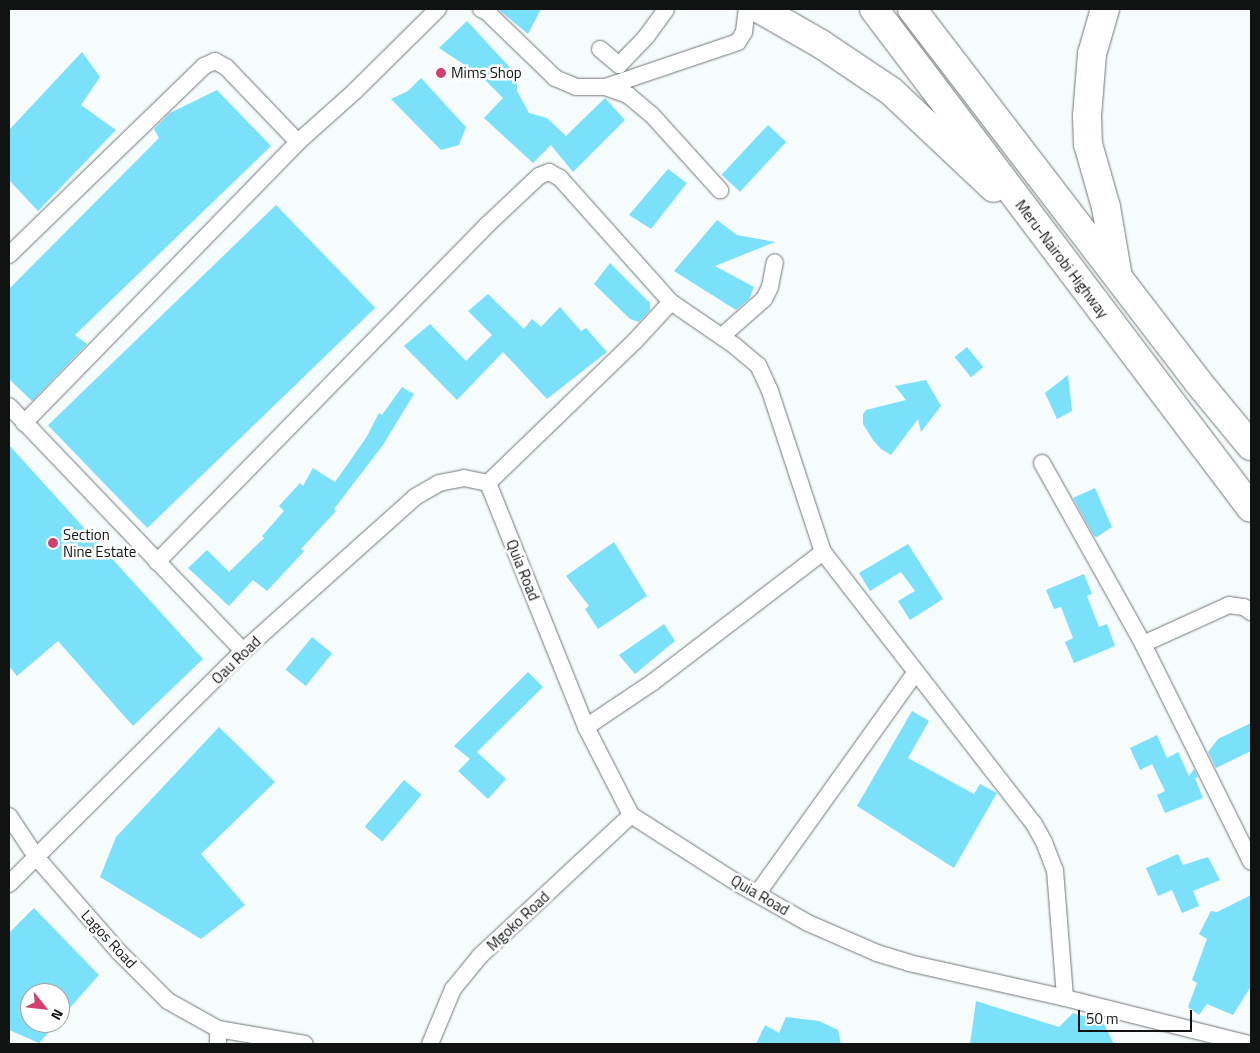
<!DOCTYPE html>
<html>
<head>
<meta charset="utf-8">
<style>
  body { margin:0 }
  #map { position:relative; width:1260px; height:1053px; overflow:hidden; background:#f6fbfc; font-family:"Titillium Web",sans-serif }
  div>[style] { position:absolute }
  .building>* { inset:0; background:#7be0f9; transform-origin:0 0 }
  .roads { filter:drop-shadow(0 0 1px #717677) drop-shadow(0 0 1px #717677) }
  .street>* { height:16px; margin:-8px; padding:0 8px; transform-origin:8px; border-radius:8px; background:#fff }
  .highway>* { height:28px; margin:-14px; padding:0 14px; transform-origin:14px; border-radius:14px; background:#fff }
  .dots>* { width:14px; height:14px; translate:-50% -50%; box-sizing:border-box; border:2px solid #fff; border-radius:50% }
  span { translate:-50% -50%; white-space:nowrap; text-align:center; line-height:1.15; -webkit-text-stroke:5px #fff; paint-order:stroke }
  .poi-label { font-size:15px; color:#111313 }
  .left { translate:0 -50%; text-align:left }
  .street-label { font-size:15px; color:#111313 }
  .frame { position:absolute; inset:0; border:10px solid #111313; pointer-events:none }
  .north { position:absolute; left:20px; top:983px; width:50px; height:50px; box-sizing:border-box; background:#fff; border:1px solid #a0a1a1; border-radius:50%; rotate:119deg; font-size:14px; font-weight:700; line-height:20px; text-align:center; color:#111313 }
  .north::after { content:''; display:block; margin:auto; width:18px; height:22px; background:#d0426e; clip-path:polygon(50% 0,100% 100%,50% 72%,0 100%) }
  .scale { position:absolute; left:1078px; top:1010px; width:114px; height:22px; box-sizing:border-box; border:2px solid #111313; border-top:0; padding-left:6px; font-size:15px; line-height:18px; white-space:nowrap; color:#111313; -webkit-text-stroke:4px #fff; paint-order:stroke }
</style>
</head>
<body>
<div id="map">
  <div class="building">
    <div style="clip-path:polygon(498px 9px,541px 9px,528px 34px)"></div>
    <div style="clip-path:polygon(467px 21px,517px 75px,517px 91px,529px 113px,547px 118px,566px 136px,605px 98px,625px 120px,573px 172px,551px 145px,533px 163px,484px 118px,503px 98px,480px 75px,439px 48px)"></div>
    <div style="clip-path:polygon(82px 52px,100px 77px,81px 105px,116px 130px,38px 211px,9px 180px,9px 130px)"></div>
    <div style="clip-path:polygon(421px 78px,466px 127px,459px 145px,441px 150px,391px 99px,408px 91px)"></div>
    <div style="clip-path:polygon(217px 90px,271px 146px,75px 335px,87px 344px,32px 401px,9px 379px,9px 289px,159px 138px,154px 129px,170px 113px)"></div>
    <div style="left:768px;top:125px;width:25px;height:68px;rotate:43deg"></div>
    <div style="clip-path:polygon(668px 169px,687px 183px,651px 229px,629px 215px)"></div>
    <div style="left:276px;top:205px;width:143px;height:317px;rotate:46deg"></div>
    <div style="clip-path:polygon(717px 220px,737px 235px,775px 242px,715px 266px,754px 287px,749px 299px,736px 310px,674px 271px)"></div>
    <div style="clip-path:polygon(610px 263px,650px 303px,650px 310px,639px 322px,630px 319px,594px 284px)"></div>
    <div style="clip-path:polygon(488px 294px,524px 329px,532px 319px,541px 327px,560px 307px,581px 331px,586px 328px,607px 352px,547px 399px,503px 352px,457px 400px,404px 346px,430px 324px,466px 361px,492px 335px,468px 311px)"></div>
    <div style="left:967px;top:347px;width:26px;height:16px;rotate:51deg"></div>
    <div style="clip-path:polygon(1068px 375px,1072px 411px,1057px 419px,1045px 393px)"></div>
    <div style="clip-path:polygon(926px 380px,941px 406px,921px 432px,918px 419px,891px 455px,881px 449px,873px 440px,863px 424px,863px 414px,866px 410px,906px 400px,895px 386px)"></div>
    <div style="clip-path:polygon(402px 387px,414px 394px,383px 445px,334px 509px,336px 511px,301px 549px,304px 551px,295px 561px,267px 591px,253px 580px,229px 606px,188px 568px,207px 550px,229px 572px,264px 538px,262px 536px,284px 511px,279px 506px,300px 483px,303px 486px,313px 468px,335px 482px,366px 438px,379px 413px,382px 415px)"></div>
    <div style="clip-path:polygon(9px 445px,203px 659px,133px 726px,58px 641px,17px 676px,9px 666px)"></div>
    <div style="clip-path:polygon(1095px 488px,1112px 527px,1097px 537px,1094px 536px,1073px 498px)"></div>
    <div style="clip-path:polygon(614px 542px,647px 596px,598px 629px,585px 609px,589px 606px,566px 576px)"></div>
    <div style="clip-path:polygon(908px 544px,943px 599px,910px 620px,898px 601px,915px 591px,901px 572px,870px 591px,859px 573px)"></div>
    <div style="clip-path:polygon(1084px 574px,1092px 594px,1087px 596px,1099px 627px,1107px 624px,1115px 646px,1074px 663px,1065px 642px,1073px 638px,1061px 607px,1054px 609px,1046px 590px)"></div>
    <div style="clip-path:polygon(664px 624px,675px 641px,635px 674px,619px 655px)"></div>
    <div style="left:312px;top:637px;width:26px;height:42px;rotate:39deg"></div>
    <div style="clip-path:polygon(528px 672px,543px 687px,477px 752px,506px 779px,488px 799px,458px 771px,470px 759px,454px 746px)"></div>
    <div style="clip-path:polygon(912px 711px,929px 721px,908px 758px,974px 794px,980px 784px,997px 793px,954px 868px,857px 806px)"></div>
    <div style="clip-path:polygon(1251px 723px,1251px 751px,1216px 768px,1208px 752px,1218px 739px)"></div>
    <div style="clip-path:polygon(219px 727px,275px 782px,201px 854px,245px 905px,201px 939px,100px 877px,116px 837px)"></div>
    <div style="clip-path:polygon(1157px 735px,1167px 758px,1178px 752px,1189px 776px,1194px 769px,1198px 777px,1195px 778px,1203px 798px,1165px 813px,1157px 795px,1165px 791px,1152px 764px,1140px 770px,1130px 748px)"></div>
    <div style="left:404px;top:780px;width:23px;height:61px;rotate:40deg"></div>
    <div style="clip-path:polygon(1178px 854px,1183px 865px,1208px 857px,1220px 880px,1193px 891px,1199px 906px,1182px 913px,1172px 890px,1158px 896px,1146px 868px)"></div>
    <div style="clip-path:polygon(1251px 895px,1251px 986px,1233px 1015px,1207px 1004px,1199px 1015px,1188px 1007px,1197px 983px,1192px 980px,1207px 939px,1199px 934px,1211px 911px,1217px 912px)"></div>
    <div style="clip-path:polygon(34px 908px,99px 975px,60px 1019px,60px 993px,30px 993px,30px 1023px,57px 1023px,39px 1043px,9px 1030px,9px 933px)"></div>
    <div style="clip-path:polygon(976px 1001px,1059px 1027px,1073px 1013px,1103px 1022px,1114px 1044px,970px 1044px)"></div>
    <div style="clip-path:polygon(786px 1017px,819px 1021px,838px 1030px,841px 1044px,756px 1044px,765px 1025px,779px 1033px)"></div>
  </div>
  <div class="roads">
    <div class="street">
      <div style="left:481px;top:9px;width:7px;rotate:27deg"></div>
      <div style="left:487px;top:12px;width:95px;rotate:44.1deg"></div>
      <div style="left:555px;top:78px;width:23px;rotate:23deg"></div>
      <div style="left:576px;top:87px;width:29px"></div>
      <div style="left:605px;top:87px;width:24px;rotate:19deg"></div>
      <div style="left:628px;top:95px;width:30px;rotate:40deg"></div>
      <div style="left:651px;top:114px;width:103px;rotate:47.8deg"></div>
      <div style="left:600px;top:49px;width:25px;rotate:40deg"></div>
      <div style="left:619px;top:65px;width:39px;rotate:-46deg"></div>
      <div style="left:646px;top:37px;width:34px;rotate:-54deg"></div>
      <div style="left:605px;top:87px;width:140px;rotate:-18.7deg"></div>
      <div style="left:738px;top:42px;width:12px;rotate:-59deg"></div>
      <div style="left:744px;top:32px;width:23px;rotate:-83deg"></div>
      <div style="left:9px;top:255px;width:272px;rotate:-44.1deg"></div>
      <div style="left:204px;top:66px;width:12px;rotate:-24deg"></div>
      <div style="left:215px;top:61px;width:13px;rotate:29deg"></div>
      <div style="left:226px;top:67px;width:104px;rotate:46.2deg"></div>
      <div style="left:671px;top:302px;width:78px;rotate:34.5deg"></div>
      <div style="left:735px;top:346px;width:30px;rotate:40deg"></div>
      <div style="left:758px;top:365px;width:29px;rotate:65deg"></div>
      <div style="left:770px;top:391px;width:169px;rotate:71.8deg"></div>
      <div style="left:722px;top:336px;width:56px;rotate:-41.4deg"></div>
      <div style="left:764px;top:299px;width:13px;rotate:-63deg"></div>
      <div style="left:770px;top:287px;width:25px;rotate:-79deg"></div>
      <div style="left:9px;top:406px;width:339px;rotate:46.3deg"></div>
      <div style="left:24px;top:423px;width:392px;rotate:-45.7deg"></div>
      <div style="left:298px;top:142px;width:76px;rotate:-41.8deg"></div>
      <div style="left:355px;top:91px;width:117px;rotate:-44.7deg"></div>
      <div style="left:1042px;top:463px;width:207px;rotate:60.8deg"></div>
      <div style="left:1143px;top:644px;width:243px;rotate:63.6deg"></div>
      <div style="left:488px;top:483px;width:263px;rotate:68.1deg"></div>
      <div style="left:586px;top:727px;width:99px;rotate:62.9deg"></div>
      <div style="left:631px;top:815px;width:128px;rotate:32.6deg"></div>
      <div style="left:739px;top:884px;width:79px;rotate:29.5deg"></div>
      <div style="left:808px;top:923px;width:75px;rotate:23.5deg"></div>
      <div style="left:877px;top:953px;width:34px;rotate:17deg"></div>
      <div style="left:909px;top:963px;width:160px;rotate:12.6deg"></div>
      <div style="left:1065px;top:998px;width:190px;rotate:14deg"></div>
      <div style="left:157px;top:562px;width:472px;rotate:-45.6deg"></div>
      <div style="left:487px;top:225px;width:71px;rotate:-43.3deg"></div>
      <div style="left:539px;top:176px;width:11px;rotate:-22deg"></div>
      <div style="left:549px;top:172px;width:13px;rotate:29deg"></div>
      <div style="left:560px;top:178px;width:166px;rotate:48.2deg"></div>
      <div style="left:671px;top:302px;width:53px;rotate:132.7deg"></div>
      <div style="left:635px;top:341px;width:204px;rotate:136deg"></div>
      <div style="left:1143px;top:644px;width:94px;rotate:-24.4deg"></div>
      <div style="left:1229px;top:605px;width:15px;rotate:8deg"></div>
      <div style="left:1244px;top:607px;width:9px;rotate:36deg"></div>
      <div style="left:586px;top:727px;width:81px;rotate:-33.9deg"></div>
      <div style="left:653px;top:682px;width:214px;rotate:-37.4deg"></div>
      <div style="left:823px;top:552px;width:344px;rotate:52.2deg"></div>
      <div style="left:1034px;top:824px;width:21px;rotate:61deg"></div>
      <div style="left:1044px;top:842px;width:30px;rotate:69deg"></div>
      <div style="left:1055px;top:870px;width:128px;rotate:85.5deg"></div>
      <div style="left:9px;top:816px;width:50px;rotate:56.3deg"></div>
      <div style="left:37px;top:858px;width:125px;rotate:48.9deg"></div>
      <div style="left:119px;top:952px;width:69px;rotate:45deg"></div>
      <div style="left:168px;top:1001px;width:57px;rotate:29.2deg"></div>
      <div style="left:218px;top:1029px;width:15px;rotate:90deg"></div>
      <div style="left:9px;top:884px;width:330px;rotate:-44.9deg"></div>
      <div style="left:243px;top:651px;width:231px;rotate:-41.8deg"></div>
      <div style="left:415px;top:497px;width:28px;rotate:-30deg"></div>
      <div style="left:439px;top:483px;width:25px;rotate:-11deg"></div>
      <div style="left:464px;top:478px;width:25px;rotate:12deg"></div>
      <div style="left:757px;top:894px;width:273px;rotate:-54.4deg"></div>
      <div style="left:218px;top:1029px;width:88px;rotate:9.8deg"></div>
      <div style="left:430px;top:1044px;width:60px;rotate:-67.3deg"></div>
      <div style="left:453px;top:989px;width:43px;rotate:-50.7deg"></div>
      <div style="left:480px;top:956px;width:207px;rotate:-43deg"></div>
    </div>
    <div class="highway">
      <div style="left:760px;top:9px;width:70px;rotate:29.8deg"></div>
      <div style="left:821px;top:44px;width:84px;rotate:33.9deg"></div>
      <div style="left:891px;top:91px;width:141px;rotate:43.3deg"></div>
      <div style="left:874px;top:9px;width:625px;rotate:52.93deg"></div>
      <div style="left:912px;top:9px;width:470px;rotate:52.5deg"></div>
      <div style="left:1198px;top:382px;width:83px;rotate:50.4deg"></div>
      <div style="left:1105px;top:9px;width:47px;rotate:106.1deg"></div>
      <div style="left:1092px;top:54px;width:62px;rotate:94.6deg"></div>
      <div style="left:1087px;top:116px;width:28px;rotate:88deg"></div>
      <div style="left:1088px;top:144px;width:66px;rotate:74.1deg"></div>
      <div style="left:1106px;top:207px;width:71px;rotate:80.3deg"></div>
    </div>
  </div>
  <div class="dots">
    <div style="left:441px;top:73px;background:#d0426e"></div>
    <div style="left:53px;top:543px;background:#d0426e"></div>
  </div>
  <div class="poi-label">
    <span class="left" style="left:451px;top:73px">Mims Shop</span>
    <span class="left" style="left:63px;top:543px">Section<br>Nine Estate</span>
  </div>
  <div class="street-label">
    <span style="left:1062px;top:259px;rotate:53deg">Meru-Nairobi Highway</span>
    <span style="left:523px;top:570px;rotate:68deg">Quia Road</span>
    <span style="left:236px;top:660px;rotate:-44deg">Oau Road</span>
    <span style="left:760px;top:895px;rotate:30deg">Quia Road</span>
    <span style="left:518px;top:921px;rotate:-43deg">Mgoko Road</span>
    <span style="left:109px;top:939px;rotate:47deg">Lagos Road</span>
  </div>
  <div class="frame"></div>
  <div class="north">N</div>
  <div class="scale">50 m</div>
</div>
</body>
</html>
